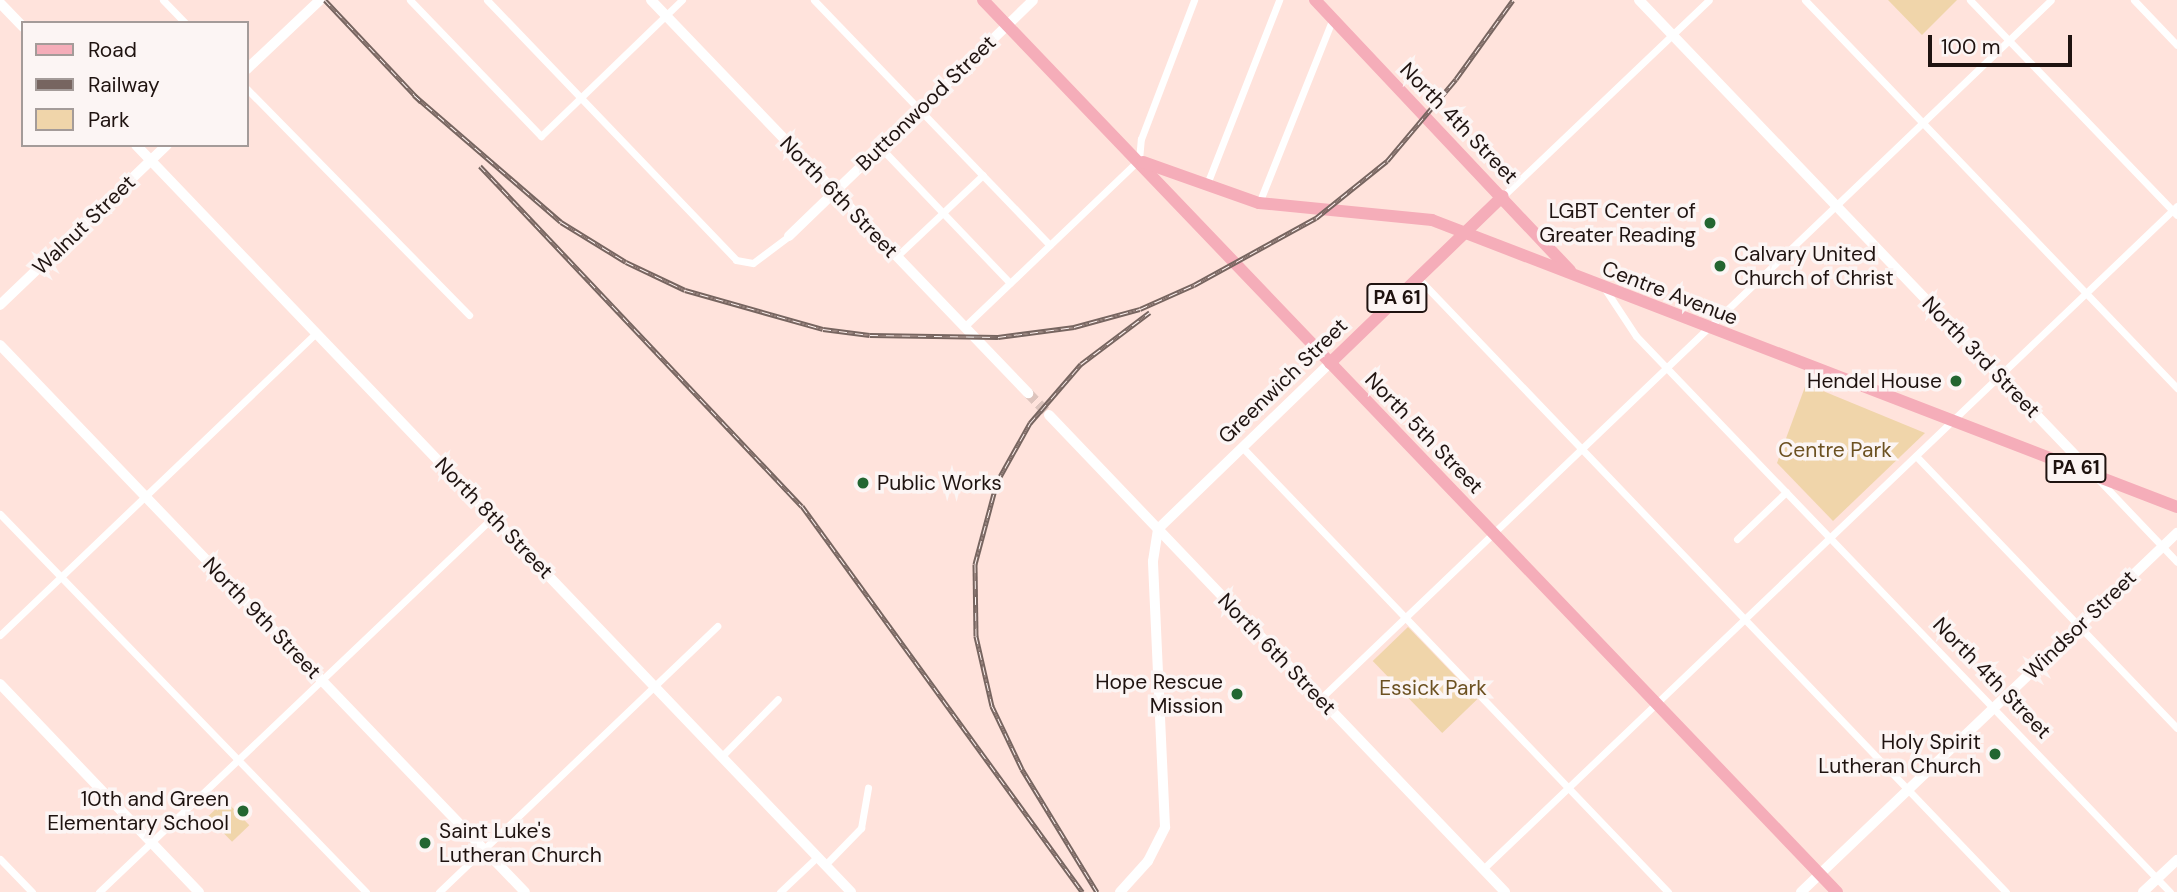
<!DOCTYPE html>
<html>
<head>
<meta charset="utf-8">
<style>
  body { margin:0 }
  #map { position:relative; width:2177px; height:892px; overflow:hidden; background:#ffe3dc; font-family:"DM Sans",sans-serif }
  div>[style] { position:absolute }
  .green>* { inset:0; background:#f0d5aa; transform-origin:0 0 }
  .secondary-tunnel>* { height:10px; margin-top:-5px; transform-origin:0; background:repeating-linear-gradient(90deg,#ddc4bd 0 10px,transparent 0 15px) }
  .street>* { height:7px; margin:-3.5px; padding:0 3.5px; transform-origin:3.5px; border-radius:3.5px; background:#fff }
  .secondary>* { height:10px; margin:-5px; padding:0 5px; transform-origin:5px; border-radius:5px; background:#fff }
  .primary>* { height:12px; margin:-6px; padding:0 6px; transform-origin:6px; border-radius:6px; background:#f5adb9 }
  .rail>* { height:5px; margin-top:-2.5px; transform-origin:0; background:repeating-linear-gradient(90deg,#fcf5f4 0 8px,#776560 0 16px); box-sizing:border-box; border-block:2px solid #776560 }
  .dots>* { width:19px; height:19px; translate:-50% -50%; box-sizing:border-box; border:4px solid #fcf5f4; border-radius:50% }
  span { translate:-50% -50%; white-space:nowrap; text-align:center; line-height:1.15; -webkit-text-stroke:7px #fcf5f4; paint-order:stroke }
  .shield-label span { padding:2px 5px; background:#fcf5f4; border:2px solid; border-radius:5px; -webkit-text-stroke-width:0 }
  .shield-label { font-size:19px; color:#1f1310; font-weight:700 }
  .street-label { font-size:21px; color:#1f1310 }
  .poi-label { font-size:21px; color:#1f1310 }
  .right { translate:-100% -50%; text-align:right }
  .left { translate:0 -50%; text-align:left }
  .park-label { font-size:21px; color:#6c5121 }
  .legend { position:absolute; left:21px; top:21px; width:228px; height:126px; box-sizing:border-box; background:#fcf5f4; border:2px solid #a49b99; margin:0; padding:9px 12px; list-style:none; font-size:21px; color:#1f1310 }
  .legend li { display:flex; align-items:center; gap:14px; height:35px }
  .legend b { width:35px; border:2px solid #a49b99 }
  .scale { position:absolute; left:1928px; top:35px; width:144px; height:32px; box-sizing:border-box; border:4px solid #1f1310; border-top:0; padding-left:9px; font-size:21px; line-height:24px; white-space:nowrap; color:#1f1310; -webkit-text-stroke:5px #fcf5f4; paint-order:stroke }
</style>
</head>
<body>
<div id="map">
  <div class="green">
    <div style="clip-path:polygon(1888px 0,1957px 0,1922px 35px)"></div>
    <div style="clip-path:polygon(1806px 384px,1925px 433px,1833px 521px,1777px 463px)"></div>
    <div style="left:1408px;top:627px;width:100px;height:49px;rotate:46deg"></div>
    <div style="left:225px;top:800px;width:35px;height:24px;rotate:46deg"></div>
  </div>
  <div class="secondary-tunnel">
    <div style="left:1028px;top:393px;width:30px;rotate:46deg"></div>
  </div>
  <div class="street">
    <div style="left:163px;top:0;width:32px;rotate:46deg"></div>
    <div style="left:410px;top:0;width:189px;rotate:46.1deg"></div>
    <div style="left:541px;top:136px;width:196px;rotate:-44deg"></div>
    <div style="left:487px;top:0;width:360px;rotate:46.2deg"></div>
    <div style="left:736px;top:260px;width:17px;rotate:10deg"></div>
    <div style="left:753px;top:263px;width:45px;rotate:-36.9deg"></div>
    <div style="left:814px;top:0;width:340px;rotate:46.1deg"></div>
    <div style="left:1805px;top:0;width:538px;rotate:46.21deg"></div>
    <div style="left:1970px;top:0;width:298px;rotate:46.1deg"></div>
    <div style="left:2134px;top:0;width:62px;rotate:46.3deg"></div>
    <div style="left:247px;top:89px;width:317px;rotate:45.5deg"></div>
    <div style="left:880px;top:147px;width:188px;rotate:46.3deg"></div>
    <div style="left:1207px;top:184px;width:198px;rotate:-68.6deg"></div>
    <div style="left:1503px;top:196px;width:284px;rotate:-43.6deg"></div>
    <div style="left:1259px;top:203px;width:199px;rotate:-68.2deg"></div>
    <div style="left:897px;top:256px;width:118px;rotate:-43.3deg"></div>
    <div style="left:1418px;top:278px;width:850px;rotate:46.24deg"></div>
    <div style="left:1605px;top:289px;width:56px;rotate:56.6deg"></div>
    <div style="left:1636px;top:336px;width:771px;rotate:46.16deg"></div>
    <div style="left:964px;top:327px;width:242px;rotate:-43.7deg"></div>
    <div style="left:1139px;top:160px;width:21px;rotate:-85deg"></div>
    <div style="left:1141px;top:139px;width:149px;rotate:-69.1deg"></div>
    <div style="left:1242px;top:447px;width:616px;rotate:46.25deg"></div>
    <div style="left:1916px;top:456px;width:377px;rotate:46.2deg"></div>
    <div style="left:2099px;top:480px;width:113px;rotate:46.4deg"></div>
    <div style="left:0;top:514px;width:526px;rotate:45.92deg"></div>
    <div style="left:1737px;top:539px;width:68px;rotate:-43.8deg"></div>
    <div style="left:0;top:635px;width:437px;rotate:-43.7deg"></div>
    <div style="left:1320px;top:699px;width:1011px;rotate:-43.72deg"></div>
    <div style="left:721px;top:757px;width:81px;rotate:-45.5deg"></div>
    <div style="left:0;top:859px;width:46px;rotate:45.9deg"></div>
    <div style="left:825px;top:865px;width:52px;rotate:-45.8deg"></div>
    <div style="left:861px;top:828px;width:41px;rotate:-80.1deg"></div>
    <div style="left:1483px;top:869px;width:960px;rotate:-43.69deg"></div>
    <div style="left:99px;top:892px;width:544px;rotate:-43.58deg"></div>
    <div style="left:439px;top:892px;width:385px;rotate:-43.7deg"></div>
    <div style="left:780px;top:892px;width:51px;rotate:-43.4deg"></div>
  </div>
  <div class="secondary">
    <div style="left:651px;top:0;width:545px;rotate:46.19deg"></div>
    <div style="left:1639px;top:0;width:656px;rotate:46.23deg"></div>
    <div style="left:0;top:3px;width:33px;rotate:46deg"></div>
    <div style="left:247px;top:69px;width:100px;rotate:-43.4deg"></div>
    <div style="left:136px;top:145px;width:1034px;rotate:46.25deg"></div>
    <div style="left:789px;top:236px;width:339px;rotate:-44deg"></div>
    <div style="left:0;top:305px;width:231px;rotate:-43.8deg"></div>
    <div style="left:0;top:345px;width:758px;rotate:46.18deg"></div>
    <div style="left:1049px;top:415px;width:660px;rotate:46.29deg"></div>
    <div style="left:0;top:684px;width:288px;rotate:46.3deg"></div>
    <div style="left:1120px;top:892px;width:42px;rotate:-47.9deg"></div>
    <div style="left:1148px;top:861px;width:38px;rotate:-63deg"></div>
    <div style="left:1165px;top:827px;width:266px;rotate:-92.6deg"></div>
    <div style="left:1153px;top:561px;width:32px;rotate:-81deg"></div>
    <div style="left:1158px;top:529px;width:239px;rotate:-44deg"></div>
    <div style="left:1801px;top:892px;width:520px;rotate:-43.68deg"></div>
    <div style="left:2143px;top:892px;width:47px;rotate:-43.3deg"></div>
  </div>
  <div class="primary">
    <div style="left:983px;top:0;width:1235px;rotate:46.25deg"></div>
    <div style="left:1315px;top:0;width:372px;rotate:46.7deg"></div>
    <div style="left:1143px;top:162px;width:123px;rotate:19.5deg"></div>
    <div style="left:1259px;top:203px;width:174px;rotate:5.6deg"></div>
    <div style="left:1432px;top:220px;width:798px;rotate:21.07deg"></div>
    <div style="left:1330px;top:363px;width:240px;rotate:-44deg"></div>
  </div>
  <div class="rail">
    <div style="left:325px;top:0;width:140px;rotate:46.7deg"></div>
    <div style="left:414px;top:95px;width:194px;rotate:40.8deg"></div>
    <div style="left:561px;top:222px;width:76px;rotate:31.6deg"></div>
    <div style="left:626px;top:262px;width:65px;rotate:25.4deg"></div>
    <div style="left:685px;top:290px;width:143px;rotate:15.8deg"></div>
    <div style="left:823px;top:329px;width:47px;rotate:7.3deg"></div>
    <div style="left:870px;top:335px;width:128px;rotate:0.9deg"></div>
    <div style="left:998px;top:337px;width:77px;rotate:-7.5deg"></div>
    <div style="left:1074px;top:327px;width:68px;rotate:-15.3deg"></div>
    <div style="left:1140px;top:309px;width:59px;rotate:-24deg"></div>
    <div style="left:1194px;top:285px;width:139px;rotate:-28.8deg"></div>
    <div style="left:1316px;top:218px;width:91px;rotate:-38.8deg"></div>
    <div style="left:1387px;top:161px;width:107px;rotate:-49.9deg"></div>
    <div style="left:1456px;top:79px;width:97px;rotate:-54.2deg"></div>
    <div style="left:480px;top:166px;width:468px;rotate:46.6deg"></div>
    <div style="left:802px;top:506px;width:477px;rotate:54deg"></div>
    <div style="left:1097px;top:892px;width:144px;rotate:-121.4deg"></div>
    <div style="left:1022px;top:769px;width:70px;rotate:-115.5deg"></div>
    <div style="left:992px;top:706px;width:72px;rotate:-102.9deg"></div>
    <div style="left:976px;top:636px;width:72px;rotate:-90.8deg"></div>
    <div style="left:975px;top:564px;width:85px;rotate:-75deg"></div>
    <div style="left:997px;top:482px;width:68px;rotate:-60.8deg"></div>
    <div style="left:1030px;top:423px;width:78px;rotate:-49.2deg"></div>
    <div style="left:1081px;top:364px;width:86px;rotate:-37deg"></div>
  </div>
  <div class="dots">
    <div style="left:1710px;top:223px;background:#236631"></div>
    <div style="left:1720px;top:266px;background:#236631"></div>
    <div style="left:1956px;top:381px;background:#236631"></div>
    <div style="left:863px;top:483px;background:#236631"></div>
    <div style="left:1237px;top:694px;background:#236631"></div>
    <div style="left:1995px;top:754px;background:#236631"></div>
    <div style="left:243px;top:811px;background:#236631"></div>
    <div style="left:425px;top:843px;background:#236631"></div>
  </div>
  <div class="shield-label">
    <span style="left:1397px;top:298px">PA 61</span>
    <span style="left:2076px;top:468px">PA 61</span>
  </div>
  <div class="street-label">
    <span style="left:926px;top:103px;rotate:-44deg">Buttonwood Street</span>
    <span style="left:1459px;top:123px;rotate:46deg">North 4th Street</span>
    <span style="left:839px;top:197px;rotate:46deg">North 6th Street</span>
    <span style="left:84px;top:225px;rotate:-44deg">Walnut Street</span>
    <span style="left:1670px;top:293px;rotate:21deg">Centre Avenue</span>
    <span style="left:1981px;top:357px;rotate:46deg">North 3rd Street</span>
    <span style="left:1283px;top:381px;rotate:-44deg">Greenwich Street</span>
    <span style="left:1424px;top:433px;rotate:46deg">North 5th Street</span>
    <span style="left:494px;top:518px;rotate:46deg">North 8th Street</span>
    <span style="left:262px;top:618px;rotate:46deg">North 9th Street</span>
    <span style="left:2080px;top:625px;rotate:-44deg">Windsor Street</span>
    <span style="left:1277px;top:654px;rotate:46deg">North 6th Street</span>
    <span style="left:1992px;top:678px;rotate:46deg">North 4th Street</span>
  </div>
  <div class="poi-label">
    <span class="right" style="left:1696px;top:223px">LGBT Center of<br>Greater Reading</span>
    <span class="left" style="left:1734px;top:266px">Calvary United<br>Church of Christ</span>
    <span class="right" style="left:1942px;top:381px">Hendel House</span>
    <span class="left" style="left:877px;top:483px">Public Works</span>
    <span class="right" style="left:1223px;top:694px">Hope Rescue<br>Mission</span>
    <span class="right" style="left:1981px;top:754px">Holy Spirit<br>Lutheran Church</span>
    <span class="right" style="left:229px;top:811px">10th and Green<br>Elementary School</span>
    <span class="left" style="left:439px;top:843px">Saint Luke's<br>Lutheran Church</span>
  </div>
  <div class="park-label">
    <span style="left:1835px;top:450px">Centre Park</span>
    <span style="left:1433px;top:688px">Essick Park</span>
  </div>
  <ul class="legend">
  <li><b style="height:9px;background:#f5adb9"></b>Road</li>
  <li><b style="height:9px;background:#776560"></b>Railway</li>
  <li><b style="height:19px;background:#f0d5aa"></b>Park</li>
  </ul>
  <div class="scale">100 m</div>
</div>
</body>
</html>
